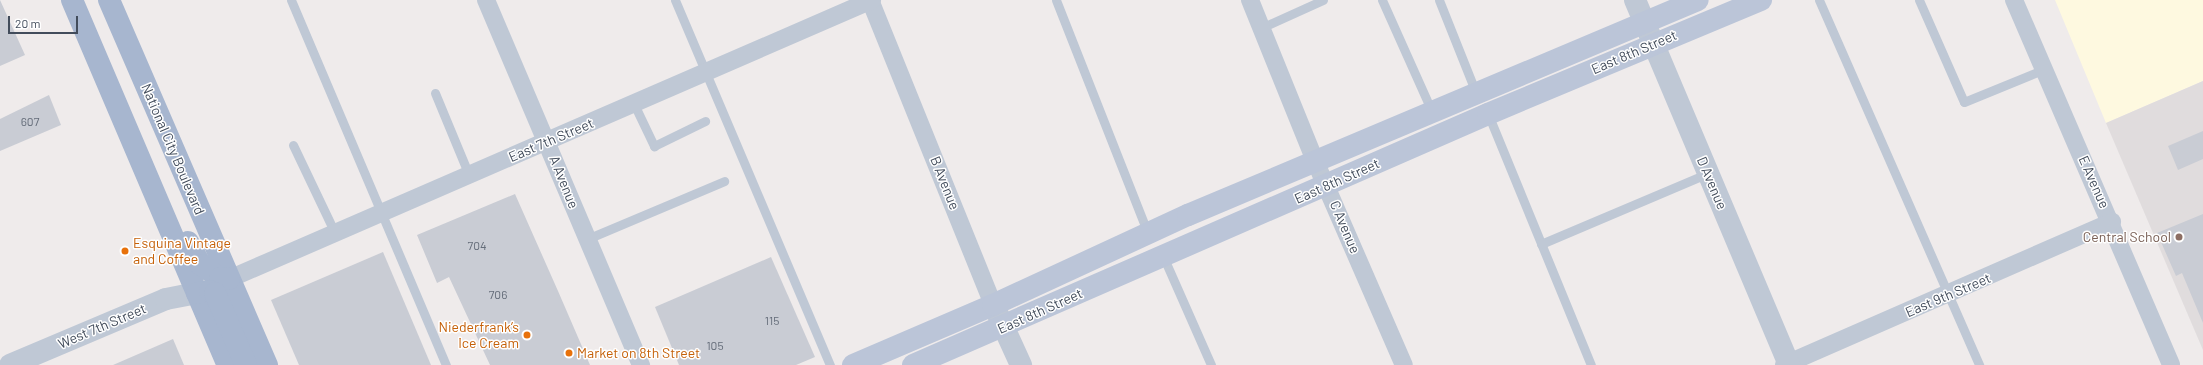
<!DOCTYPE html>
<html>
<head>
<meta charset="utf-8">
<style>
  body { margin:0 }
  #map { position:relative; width:2203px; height:365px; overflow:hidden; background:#efebeb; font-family:Barlow,sans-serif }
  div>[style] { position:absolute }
  .commercial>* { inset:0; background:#fef9e0 }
  .education>* { inset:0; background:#e0dcdd }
  .building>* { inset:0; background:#c9ccd4 }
  .service>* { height:9px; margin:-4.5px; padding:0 4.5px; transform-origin:4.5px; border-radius:4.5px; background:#bfc8d5 }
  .minor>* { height:18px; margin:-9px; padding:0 9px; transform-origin:9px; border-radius:9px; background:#bfc8d5 }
  .tertiary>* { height:22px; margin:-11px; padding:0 11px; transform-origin:11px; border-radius:11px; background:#bfc8d5 }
  .secondary>* { height:22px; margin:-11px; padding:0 11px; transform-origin:11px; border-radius:11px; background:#bbc5d8 }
  .primary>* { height:22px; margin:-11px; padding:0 11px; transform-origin:11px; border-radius:11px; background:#a7b6cf }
  .dots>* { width:11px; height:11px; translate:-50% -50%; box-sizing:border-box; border:2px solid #fff; border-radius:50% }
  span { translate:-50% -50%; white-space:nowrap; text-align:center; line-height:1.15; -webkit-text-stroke:3px #fff; paint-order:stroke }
  .number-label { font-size:12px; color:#646c79 }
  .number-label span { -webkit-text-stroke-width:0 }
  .street-label { font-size:14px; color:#424c5b }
  .education-label { font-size:14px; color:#785e54 }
  .right { translate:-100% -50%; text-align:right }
  .food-label { font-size:14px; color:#c56008 }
  .left { translate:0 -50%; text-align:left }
  .scale { position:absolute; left:8px; top:16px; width:70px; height:18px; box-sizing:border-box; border:2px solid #424c5b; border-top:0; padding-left:5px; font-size:12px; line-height:14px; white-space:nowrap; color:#424c5b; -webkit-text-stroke:3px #fff; paint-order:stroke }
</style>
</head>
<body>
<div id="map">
  <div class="commercial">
    <div style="clip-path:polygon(2055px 0,2203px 0,2203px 81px,2106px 123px)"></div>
  </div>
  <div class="education">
    <div style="clip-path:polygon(2203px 81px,2203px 350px,2106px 123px)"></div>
  </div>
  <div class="building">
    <div style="clip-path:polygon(0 0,25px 55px,0 66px)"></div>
    <div style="clip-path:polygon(49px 95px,61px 125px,0 151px,0 119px)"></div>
    <div style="clip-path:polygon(2203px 131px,2203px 159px,2178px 170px,2168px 146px)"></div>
    <div style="clip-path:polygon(515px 194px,558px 291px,590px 365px,490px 365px,449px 277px,437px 283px,417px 235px)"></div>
    <div style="clip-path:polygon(2203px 214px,2203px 323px,2182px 273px,2176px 276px,2157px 233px)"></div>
    <div style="clip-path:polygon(383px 252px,431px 365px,299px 365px,271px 300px)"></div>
    <div style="clip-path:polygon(771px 257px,815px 357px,796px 365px,679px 365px,655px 307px)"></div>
    <div style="clip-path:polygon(173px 339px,184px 365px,113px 365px)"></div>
  </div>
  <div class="service">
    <div style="left:291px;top:0;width:397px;rotate:67deg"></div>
    <div style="left:675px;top:0;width:397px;rotate:67deg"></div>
    <div style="left:1056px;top:0;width:251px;rotate:68.5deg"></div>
    <div style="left:1382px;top:0;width:123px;rotate:65.9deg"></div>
    <div style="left:1439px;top:0;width:100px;rotate:68.3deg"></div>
    <div style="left:1819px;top:0;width:399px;rotate:66.3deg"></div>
    <div style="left:1919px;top:0;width:111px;rotate:66.2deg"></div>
    <div style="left:1964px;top:102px;width:87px;rotate:-22.2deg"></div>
    <div style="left:1261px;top:28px;width:68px;rotate:-24.3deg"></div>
    <div style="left:435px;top:93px;width:89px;rotate:67.5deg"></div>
    <div style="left:634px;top:104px;width:47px;rotate:64.5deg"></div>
    <div style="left:654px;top:146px;width:57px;rotate:-26.1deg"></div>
    <div style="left:1488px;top:114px;width:271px;rotate:67.7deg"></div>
    <div style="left:293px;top:145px;width:98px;rotate:64.5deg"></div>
    <div style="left:587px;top:239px;width:149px;rotate:-22.9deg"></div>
    <div style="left:1541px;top:244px;width:181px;rotate:-23deg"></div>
    <div style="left:1163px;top:256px;width:119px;rotate:66.2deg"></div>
  </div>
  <div class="minor">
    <div style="left:486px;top:0;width:397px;rotate:67deg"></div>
    <div style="left:870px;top:0;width:329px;rotate:68deg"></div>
    <div style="left:1250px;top:0;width:176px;rotate:68deg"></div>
    <div style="left:1316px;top:163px;width:220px;rotate:66.5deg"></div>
    <div style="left:2014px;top:0;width:397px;rotate:66.7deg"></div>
    <div style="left:229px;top:279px;width:701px;rotate:-23.46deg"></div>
    <div style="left:1784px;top:365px;width:358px;rotate:-23.6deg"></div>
  </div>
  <div class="tertiary">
    <div style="left:1635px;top:0;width:396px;rotate:67.1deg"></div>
    <div style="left:995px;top:308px;width:63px;rotate:65.5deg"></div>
    <div style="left:10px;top:365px;width:169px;rotate:-22.9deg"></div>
    <div style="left:166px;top:299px;width:32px;rotate:-11deg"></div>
  </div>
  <div class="secondary">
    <div style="left:853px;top:365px;width:152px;rotate:-23.2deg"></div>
    <div style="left:993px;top:305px;width:215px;rotate:-24.8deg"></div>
    <div style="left:1188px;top:215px;width:553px;rotate:-22.86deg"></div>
    <div style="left:913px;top:365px;width:627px;rotate:-23.58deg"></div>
    <div style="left:1488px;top:114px;width:296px;rotate:-22.7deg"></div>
  </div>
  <div class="primary">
    <div style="left:72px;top:0;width:397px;rotate:66.9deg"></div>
    <div style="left:109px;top:0;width:398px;rotate:66.6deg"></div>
    <div style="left:188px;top:242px;width:26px;rotate:61deg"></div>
    <div style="left:201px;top:265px;width:23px;rotate:34deg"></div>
    <div style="left:220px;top:278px;width:9px;rotate:6deg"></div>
    <div style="left:197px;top:293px;width:13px;rotate:-9deg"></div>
    <div style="left:210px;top:291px;width:5px;rotate:22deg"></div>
    <div style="left:215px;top:293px;width:78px;rotate:66.7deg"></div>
  </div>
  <div class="dots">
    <div style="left:2179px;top:237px;background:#8d6e63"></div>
    <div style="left:125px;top:251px;background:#e8710a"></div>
    <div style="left:527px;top:335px;background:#e8710a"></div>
    <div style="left:569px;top:353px;background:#e8710a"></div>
  </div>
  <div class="number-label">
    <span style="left:30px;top:122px">607</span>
    <span style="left:477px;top:246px">704</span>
    <span style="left:498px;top:295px">706</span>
    <span style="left:772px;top:321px">115</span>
    <span style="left:715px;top:346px">105</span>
  </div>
  <div class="street-label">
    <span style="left:1634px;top:52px;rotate:-23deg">East 8th Street</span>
    <span style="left:551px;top:140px;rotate:-23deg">East 7th Street</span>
    <span style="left:173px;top:149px;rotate:67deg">National City Boulevard</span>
    <span style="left:1337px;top:181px;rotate:-24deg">East 8th Street</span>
    <span style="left:564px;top:182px;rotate:68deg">A Avenue</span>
    <span style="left:2094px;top:182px;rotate:66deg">E Avenue</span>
    <span style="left:945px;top:183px;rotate:68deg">B Avenue</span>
    <span style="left:1712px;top:183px;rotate:67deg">D Avenue</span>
    <span style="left:1345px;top:227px;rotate:67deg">C Avenue</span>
    <span style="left:1948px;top:295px;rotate:-23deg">East 9th Street</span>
    <span style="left:1040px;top:311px;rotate:-24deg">East 8th Street</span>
    <span style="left:102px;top:326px;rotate:-23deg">West 7th Street</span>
  </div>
  <div class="education-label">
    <span class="right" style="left:2171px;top:237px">Central School</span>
  </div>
  <div class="food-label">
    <span class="left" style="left:133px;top:251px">Esquina Vintage<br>and Coffee</span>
    <span class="right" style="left:519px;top:335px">Niederfrank’s<br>Ice Cream</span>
    <span class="left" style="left:577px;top:353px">Market on 8th Street</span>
  </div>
  <div class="scale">20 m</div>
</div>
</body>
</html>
